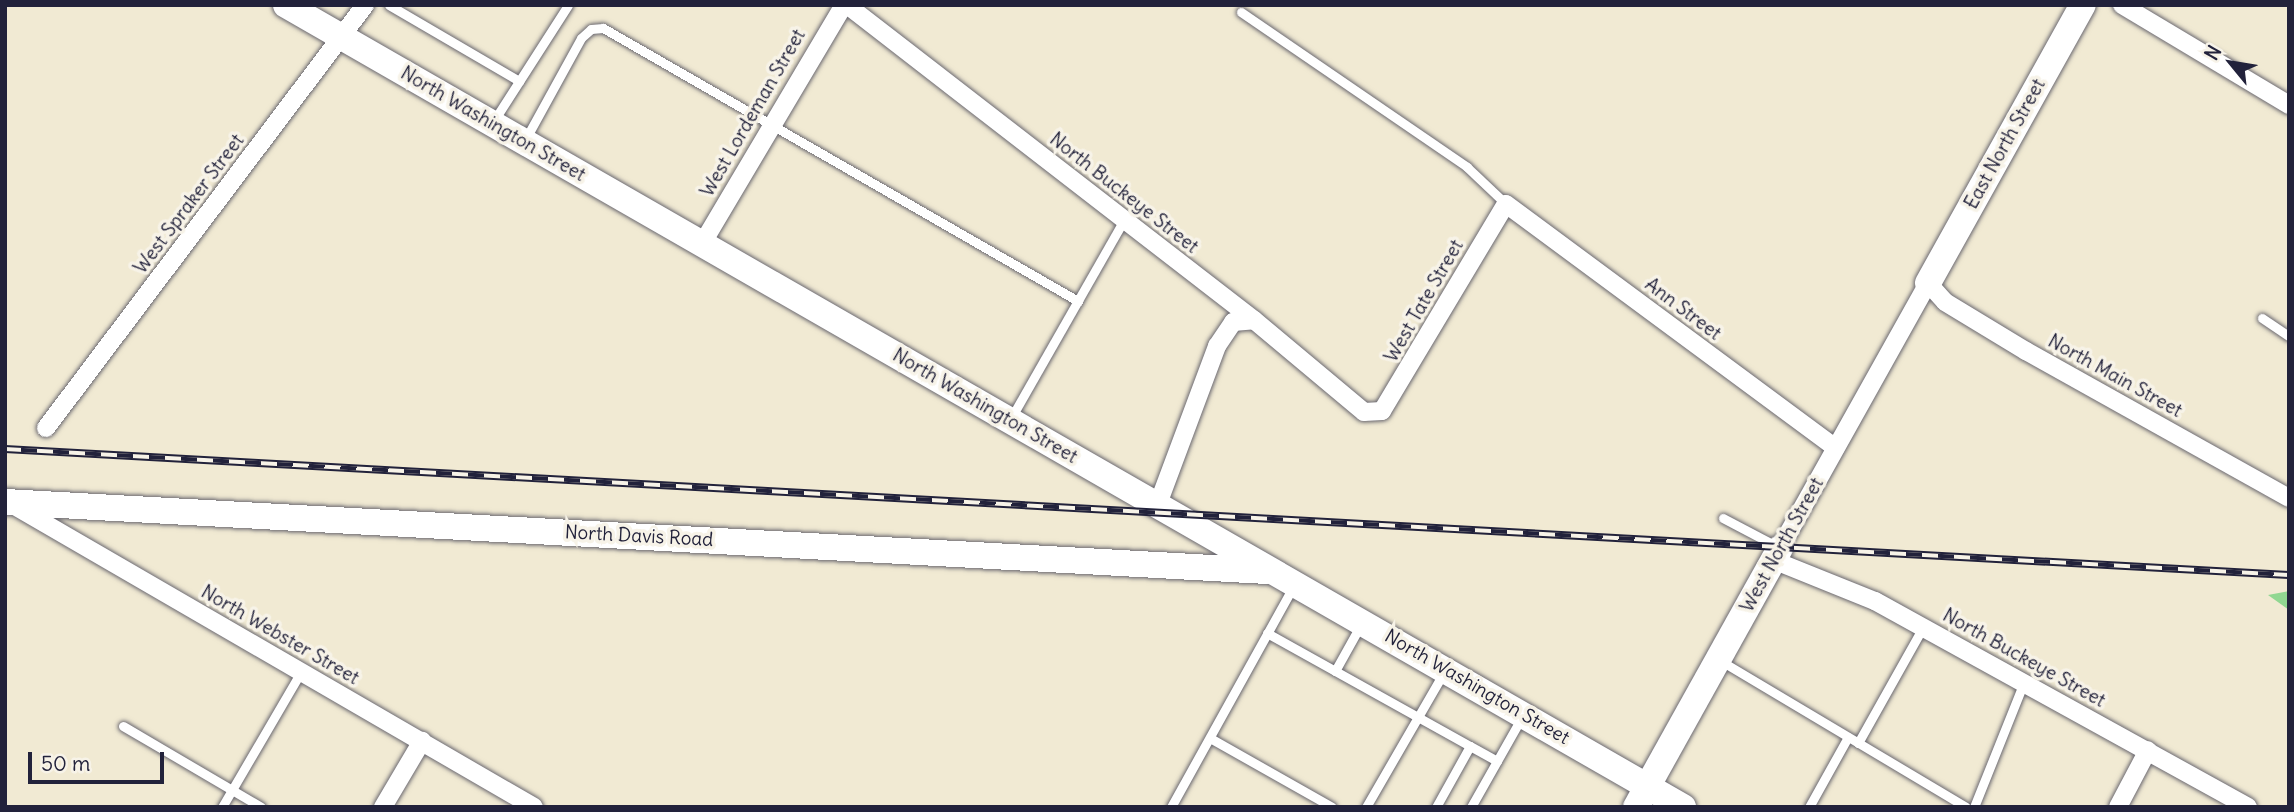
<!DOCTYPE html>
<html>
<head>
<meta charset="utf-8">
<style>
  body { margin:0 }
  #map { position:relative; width:2294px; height:812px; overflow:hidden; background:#f1ead3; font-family:Delius,sans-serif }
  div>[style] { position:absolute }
  .green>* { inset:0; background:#91d791 }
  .roads { filter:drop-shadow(0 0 2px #6a6870) drop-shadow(0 0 2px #6a6870) }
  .lane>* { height:9px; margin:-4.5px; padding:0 4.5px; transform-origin:4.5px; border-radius:4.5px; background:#fff }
  .street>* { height:18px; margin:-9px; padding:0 9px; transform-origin:9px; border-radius:9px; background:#fff }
  .secondary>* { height:26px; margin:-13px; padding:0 13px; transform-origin:13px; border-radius:13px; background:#fff }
  .rail>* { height:8px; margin-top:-4px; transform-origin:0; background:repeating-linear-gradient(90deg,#f7f3e8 0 16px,#22223b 0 32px); box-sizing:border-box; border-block:2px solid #22223b }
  span { translate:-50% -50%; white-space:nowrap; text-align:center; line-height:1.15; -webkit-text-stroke:7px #f7f3e8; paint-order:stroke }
  .street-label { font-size:19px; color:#22223b }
  .frame { position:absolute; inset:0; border:7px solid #22223b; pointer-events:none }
  .north { position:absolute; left:2196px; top:28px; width:70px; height:70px; -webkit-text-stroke:5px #f7f3e8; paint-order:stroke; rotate:300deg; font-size:19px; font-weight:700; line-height:28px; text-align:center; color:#22223b }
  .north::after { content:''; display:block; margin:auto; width:24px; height:32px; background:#22223b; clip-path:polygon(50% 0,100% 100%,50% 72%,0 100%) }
  .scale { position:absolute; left:28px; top:752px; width:136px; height:32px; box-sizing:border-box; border:4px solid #22223b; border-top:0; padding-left:9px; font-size:21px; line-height:24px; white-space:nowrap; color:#22223b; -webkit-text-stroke:5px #f7f3e8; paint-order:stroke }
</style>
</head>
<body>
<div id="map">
  <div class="green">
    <div style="clip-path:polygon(2289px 591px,2289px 610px,2268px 595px)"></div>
  </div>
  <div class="roads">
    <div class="lane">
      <div style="left:389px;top:5px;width:151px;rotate:30.3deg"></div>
      <div style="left:1241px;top:12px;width:274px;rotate:34.4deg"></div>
      <div style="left:1467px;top:167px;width:54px;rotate:43.5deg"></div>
      <div style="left:493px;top:122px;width:139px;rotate:-57.3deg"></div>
      <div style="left:525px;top:140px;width:116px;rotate:-61.2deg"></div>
      <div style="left:581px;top:38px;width:13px;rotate:-42deg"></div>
      <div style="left:591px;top:29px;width:12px;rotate:-5deg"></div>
      <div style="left:603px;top:28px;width:548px;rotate:29.89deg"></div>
      <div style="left:2262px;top:318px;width:32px;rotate:34deg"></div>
      <div style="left:1011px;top:418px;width:228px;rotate:-60.3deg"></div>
      <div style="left:1723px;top:518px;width:62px;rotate:27.8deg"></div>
      <div style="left:1267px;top:633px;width:232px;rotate:29.1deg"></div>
      <div style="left:1470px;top:746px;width:70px;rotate:119.1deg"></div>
      <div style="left:1721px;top:661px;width:285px;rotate:30.8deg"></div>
      <div style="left:1335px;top:671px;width:51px;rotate:-60.9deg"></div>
      <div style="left:123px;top:726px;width:160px;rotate:30.4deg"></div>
      <div style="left:1210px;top:738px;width:140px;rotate:29.5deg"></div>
      <div style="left:1858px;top:743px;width:133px;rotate:-60.7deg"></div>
      <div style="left:1470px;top:746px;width:31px;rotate:29deg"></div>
      <div style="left:222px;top:807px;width:156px;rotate:-59.7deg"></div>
      <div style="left:1171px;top:807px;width:254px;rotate:-61deg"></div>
      <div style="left:1366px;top:807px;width:156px;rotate:-60deg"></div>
      <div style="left:1471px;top:807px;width:103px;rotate:-60.5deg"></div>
      <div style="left:1809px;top:807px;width:80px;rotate:-60.9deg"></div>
      <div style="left:1974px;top:807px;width:135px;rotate:-68.2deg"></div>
    </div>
    <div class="street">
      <div style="left:847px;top:5px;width:515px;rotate:37.74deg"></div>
      <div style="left:1254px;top:320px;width:143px;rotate:39.9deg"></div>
      <div style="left:1364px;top:412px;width:18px;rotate:-3deg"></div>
      <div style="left:1382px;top:411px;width:241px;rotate:-59.1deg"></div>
      <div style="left:1506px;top:204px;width:410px;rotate:36.5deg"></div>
      <div style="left:2122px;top:5px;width:195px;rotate:30.9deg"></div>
      <div style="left:702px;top:244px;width:278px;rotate:-59.3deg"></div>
      <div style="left:46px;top:428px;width:530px;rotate:-52.98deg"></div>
      <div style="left:1158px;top:504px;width:169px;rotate:-69.5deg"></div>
      <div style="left:1217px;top:346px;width:29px;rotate:-56deg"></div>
      <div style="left:1233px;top:322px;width:21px;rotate:-5deg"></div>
      <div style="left:13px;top:505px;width:602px;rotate:30.1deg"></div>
      <div style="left:1780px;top:548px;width:304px;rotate:-60.8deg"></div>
      <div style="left:1928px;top:283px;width:25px;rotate:48deg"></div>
      <div style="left:1945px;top:302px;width:95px;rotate:31.2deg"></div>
      <div style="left:2026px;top:351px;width:301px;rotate:29.2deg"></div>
      <div style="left:1773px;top:560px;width:110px;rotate:21.9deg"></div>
      <div style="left:1875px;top:601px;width:426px;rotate:28.9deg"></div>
      <div style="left:383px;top:807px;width:77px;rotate:-59.4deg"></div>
      <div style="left:2118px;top:807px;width:64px;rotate:-62.2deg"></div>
    </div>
    <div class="secondary">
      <div style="left:286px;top:5px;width:1611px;rotate:29.86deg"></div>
      <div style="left:1928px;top:283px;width:318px;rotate:-60.9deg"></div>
      <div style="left:5px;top:502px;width:1265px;rotate:3.13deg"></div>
      <div style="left:1636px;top:807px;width:296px;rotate:-60.9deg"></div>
    </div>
  </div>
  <div class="rail">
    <div style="left:5px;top:449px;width:2287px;rotate:3.16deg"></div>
  </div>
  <div class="street-label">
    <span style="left:753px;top:113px;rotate:-60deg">West Lordeman Street</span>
    <span style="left:493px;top:124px;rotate:30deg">North Washington Street</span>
    <span style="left:2005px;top:144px;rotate:-61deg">East North Street</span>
    <span style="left:1124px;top:193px;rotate:38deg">North Buckeye Street</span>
    <span style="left:189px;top:204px;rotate:-53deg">West Spraker Street</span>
    <span style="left:1424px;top:301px;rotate:-60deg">West Tate Street</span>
    <span style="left:1683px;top:309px;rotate:37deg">Ann Street</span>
    <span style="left:2115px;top:376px;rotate:29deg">North Main Street</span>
    <span style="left:985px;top:406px;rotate:30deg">North Washington Street</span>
    <span style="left:639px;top:536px;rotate:3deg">North Davis Road</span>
    <span style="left:1782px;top:545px;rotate:-61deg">West North Street</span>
    <span style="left:280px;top:635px;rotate:30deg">North Webster Street</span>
    <span style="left:2024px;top:658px;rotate:29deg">North Buckeye Street</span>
    <span style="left:1477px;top:687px;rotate:30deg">North Washington Street</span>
  </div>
  <div class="frame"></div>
  <div class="north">N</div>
  <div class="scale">50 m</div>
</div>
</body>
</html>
